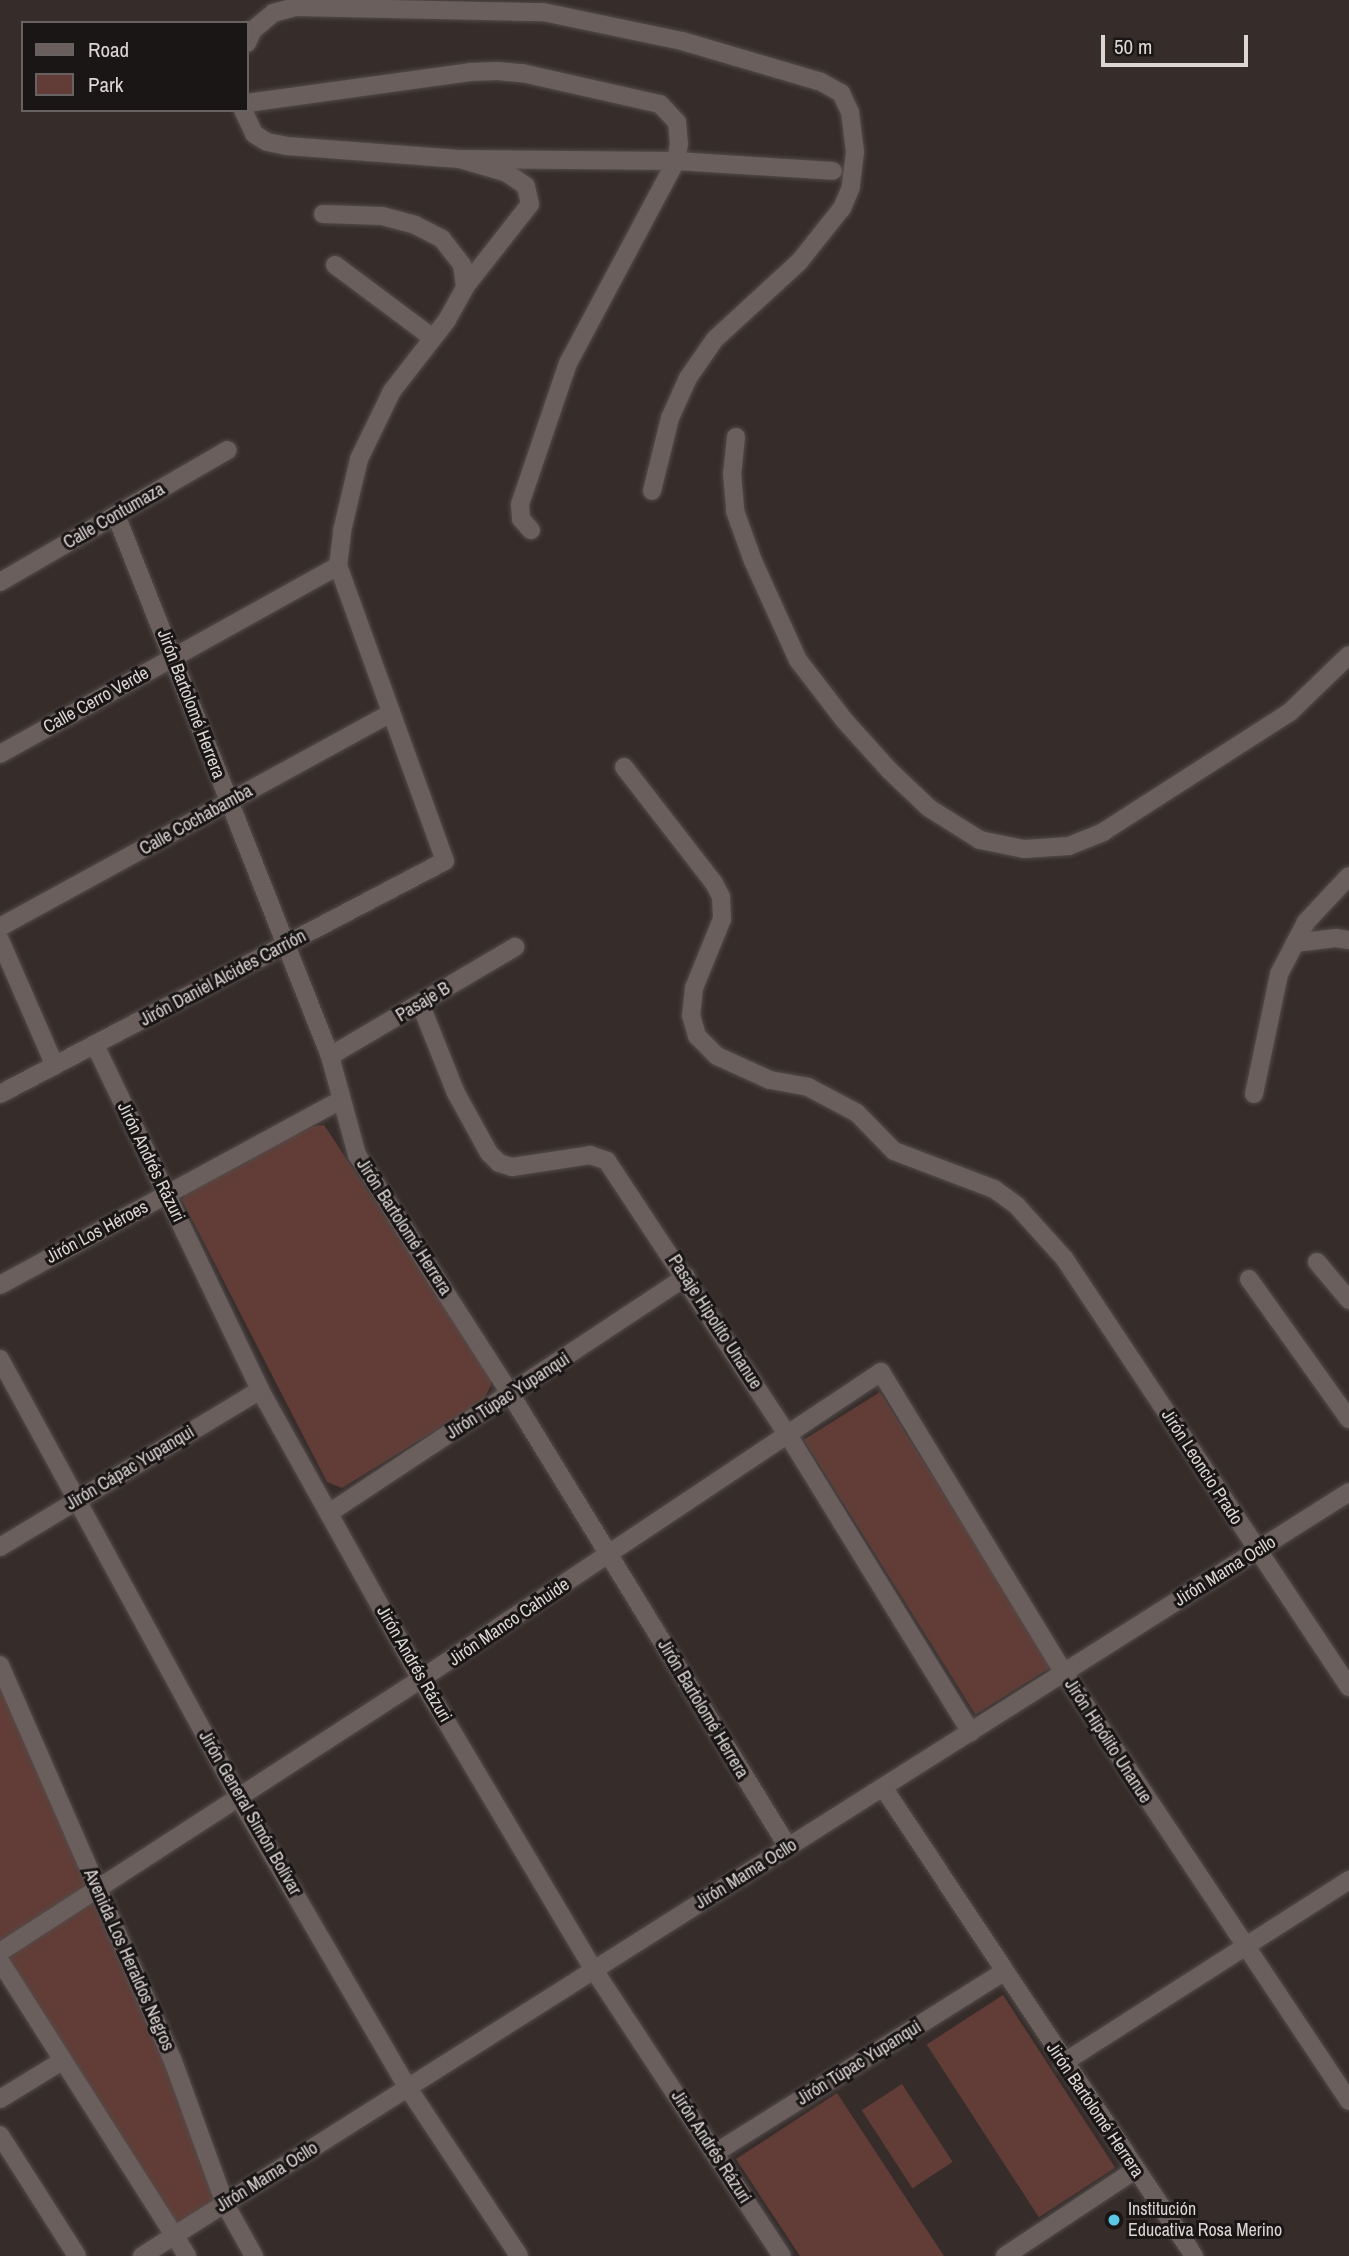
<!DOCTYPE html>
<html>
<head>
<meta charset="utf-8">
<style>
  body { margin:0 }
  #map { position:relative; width:1349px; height:2256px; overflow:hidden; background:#362d2b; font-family:"Archivo Narrow",sans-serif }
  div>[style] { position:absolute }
  .green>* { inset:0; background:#623d37; transform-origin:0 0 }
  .roads { filter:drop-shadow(0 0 2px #524b4a) drop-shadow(0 0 2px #524b4a) }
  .street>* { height:18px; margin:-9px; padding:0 9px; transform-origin:9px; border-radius:9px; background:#6a5f5d }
  .secondary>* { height:18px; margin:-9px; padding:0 9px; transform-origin:9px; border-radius:9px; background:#6a5f5d }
  .dots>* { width:19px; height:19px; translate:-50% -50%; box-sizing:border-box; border:4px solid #1a1616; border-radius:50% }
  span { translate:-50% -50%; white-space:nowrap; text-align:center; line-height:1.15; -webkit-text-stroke:6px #1a1616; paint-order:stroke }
  .street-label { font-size:18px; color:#dcd6d5 }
  .poi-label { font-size:18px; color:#dcd6d5 }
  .left { translate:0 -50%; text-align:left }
  .legend { position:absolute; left:21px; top:21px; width:228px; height:91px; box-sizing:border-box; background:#1a1616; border:2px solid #686362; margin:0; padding:9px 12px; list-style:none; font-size:21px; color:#dcd6d5 }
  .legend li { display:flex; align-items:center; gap:14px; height:35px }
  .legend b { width:35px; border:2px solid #686362 }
  .scale { position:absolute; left:1101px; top:35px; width:147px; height:32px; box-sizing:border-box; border:4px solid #dcd6d5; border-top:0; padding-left:9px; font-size:21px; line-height:24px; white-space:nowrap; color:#dcd6d5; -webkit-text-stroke:5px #1a1616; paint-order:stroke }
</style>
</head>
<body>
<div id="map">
  <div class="green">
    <div style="clip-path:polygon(324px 1125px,490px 1375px,491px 1385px,483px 1401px,342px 1488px,327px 1482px,182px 1200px,188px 1189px,314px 1126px)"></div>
    <div style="left:880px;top:1392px;width:324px;height:90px;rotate:58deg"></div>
    <div style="clip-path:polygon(0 1684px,91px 1888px,0 1948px)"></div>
    <div style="clip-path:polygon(96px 1899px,138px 1991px,216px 2198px,173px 2227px,3px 1959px)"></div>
    <div style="left:1003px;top:1995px;width:206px;height:91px;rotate:57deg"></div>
    <div style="left:902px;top:2084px;width:93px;height:48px;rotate:57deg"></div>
    <div style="clip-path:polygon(837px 2093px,944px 2256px,800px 2256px,736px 2159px)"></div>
  </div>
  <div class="roads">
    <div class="street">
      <div style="left:247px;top:43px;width:14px;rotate:-65deg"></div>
      <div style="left:253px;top:30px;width:26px;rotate:-40deg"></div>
      <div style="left:273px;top:13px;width:23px;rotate:-15deg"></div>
      <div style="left:295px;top:7px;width:248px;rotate:1.2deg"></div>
      <div style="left:543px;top:12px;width:142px;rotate:11.8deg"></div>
      <div style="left:682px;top:41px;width:145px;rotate:16.4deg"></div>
      <div style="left:821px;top:82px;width:23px;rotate:29deg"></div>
      <div style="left:841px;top:93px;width:21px;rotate:65deg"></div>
      <div style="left:850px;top:112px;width:40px;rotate:82.9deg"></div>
      <div style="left:855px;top:152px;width:35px;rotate:97deg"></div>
      <div style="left:851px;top:187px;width:23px;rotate:113deg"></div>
      <div style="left:842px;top:208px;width:69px;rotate:128.5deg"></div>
      <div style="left:799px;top:262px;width:114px;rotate:137.5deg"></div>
      <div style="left:715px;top:339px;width:47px;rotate:124.7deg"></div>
      <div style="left:688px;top:378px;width:44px;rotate:114.2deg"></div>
      <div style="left:670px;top:418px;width:75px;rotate:103.9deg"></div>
      <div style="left:247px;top:103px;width:225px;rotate:-7.9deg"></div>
      <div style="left:470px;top:72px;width:27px;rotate:-2deg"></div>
      <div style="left:497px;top:71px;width:25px;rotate:5deg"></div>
      <div style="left:522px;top:73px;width:141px;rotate:12.7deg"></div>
      <div style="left:660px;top:104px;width:25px;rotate:47deg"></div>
      <div style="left:677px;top:122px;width:21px;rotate:85deg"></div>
      <div style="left:679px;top:143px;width:18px;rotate:99deg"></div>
      <div style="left:676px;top:161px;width:229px;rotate:118.1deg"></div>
      <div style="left:568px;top:363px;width:149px;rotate:108.8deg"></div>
      <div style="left:520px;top:504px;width:15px;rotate:86deg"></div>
      <div style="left:521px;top:519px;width:15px;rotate:48deg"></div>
      <div style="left:243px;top:110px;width:26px;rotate:65deg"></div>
      <div style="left:254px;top:134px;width:15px;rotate:32deg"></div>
      <div style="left:267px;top:142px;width:20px;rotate:11deg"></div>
      <div style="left:287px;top:146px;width:173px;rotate:4.3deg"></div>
      <div style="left:460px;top:159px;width:216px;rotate:0.5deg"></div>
      <div style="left:676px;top:161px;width:157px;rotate:3.6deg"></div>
      <div style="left:323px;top:214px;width:59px;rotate:1.9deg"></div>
      <div style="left:382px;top:216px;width:34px;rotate:15deg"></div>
      <div style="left:415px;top:225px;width:30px;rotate:27deg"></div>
      <div style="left:442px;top:239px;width:33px;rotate:52deg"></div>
      <div style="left:462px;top:265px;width:22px;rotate:82deg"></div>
      <div style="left:335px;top:265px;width:122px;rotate:36.7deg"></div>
      <div style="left:736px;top:437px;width:36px;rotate:96deg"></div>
      <div style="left:732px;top:473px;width:38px;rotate:85deg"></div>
      <div style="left:735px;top:511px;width:53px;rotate:70.2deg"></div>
      <div style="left:753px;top:561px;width:109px;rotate:65.6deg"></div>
      <div style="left:798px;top:660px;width:76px;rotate:52.5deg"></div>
      <div style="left:844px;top:720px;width:67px;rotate:48deg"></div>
      <div style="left:889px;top:770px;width:55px;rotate:43.5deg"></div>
      <div style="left:929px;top:808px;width:60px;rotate:32.1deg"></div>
      <div style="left:980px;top:840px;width:45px;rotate:11.6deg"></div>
      <div style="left:1024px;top:849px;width:45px;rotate:-3.8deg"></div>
      <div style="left:1069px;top:846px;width:37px;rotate:-22deg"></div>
      <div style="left:1103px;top:832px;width:222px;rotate:-32.7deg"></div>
      <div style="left:1290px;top:712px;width:82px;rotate:-44deg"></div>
      <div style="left:116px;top:515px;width:582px;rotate:68.42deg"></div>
      <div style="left:330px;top:1056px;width:103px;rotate:74.7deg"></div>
      <div style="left:357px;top:1155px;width:285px;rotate:57.3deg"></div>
      <div style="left:511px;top:1395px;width:530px;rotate:58.5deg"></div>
      <div style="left:0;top:582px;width:263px;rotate:-30.1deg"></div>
      <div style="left:0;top:754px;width:387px;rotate:-29.1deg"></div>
      <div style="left:624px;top:767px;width:147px;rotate:52.2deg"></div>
      <div style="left:714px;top:883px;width:16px;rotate:63deg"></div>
      <div style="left:721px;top:897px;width:22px;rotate:87deg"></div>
      <div style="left:722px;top:919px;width:74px;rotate:112.1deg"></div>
      <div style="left:694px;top:988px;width:27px;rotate:96deg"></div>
      <div style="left:691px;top:1015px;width:22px;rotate:74deg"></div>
      <div style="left:697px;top:1036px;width:28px;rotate:45deg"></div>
      <div style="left:717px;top:1056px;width:58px;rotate:24.4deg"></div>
      <div style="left:770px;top:1080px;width:39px;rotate:10deg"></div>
      <div style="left:808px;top:1087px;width:55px;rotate:28deg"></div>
      <div style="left:857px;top:1113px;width:53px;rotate:45.8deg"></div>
      <div style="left:894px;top:1151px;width:107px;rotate:20.8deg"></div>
      <div style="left:994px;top:1189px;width:29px;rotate:36deg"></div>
      <div style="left:1017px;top:1206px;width:70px;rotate:47.9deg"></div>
      <div style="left:1064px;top:1258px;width:515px;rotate:56.4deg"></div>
      <div style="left:0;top:927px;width:446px;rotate:-28.7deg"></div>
      <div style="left:0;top:940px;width:137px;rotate:66.4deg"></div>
      <div style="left:1295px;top:943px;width:41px;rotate:-7deg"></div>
      <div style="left:1336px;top:938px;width:13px;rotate:9deg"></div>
      <div style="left:420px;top:1003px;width:97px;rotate:68.2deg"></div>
      <div style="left:456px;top:1093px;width:68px;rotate:61.2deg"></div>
      <div style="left:489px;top:1153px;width:14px;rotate:45deg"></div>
      <div style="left:499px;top:1163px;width:14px;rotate:17deg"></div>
      <div style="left:512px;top:1167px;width:79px;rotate:-8.7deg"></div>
      <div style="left:590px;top:1155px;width:18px;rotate:19deg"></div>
      <div style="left:607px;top:1161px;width:328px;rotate:56.6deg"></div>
      <div style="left:788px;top:1435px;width:349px;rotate:58.4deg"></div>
      <div style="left:95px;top:1045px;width:382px;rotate:64.4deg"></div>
      <div style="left:260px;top:1390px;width:331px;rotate:60.9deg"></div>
      <div style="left:421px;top:1679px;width:339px;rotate:59.3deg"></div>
      <div style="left:594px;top:1970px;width:342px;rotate:56.7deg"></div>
      <div style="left:330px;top:1056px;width:215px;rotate:-30.5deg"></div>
      <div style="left:0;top:1094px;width:502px;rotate:-27.64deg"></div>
      <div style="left:445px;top:861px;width:314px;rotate:-109.9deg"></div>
      <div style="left:338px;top:566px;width:35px;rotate:-83deg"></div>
      <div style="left:342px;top:531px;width:74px;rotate:-76.7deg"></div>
      <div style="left:359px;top:459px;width:76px;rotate:-64.1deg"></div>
      <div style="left:392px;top:391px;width:90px;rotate:-52.2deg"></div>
      <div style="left:447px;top:320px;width:38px;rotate:-61deg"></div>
      <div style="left:465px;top:287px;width:105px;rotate:-51.9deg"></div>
      <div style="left:530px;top:204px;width:18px;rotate:-103deg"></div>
      <div style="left:526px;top:186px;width:23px;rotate:-146deg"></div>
      <div style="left:507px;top:173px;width:49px;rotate:-163.4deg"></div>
      <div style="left:1254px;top:1094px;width:123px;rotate:-78.2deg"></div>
      <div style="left:1279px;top:974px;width:59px;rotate:-62.6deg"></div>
      <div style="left:1306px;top:922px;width:63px;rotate:-46.9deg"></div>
      <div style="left:1317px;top:1262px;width:50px;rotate:49.9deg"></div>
      <div style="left:1249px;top:1279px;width:172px;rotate:54.5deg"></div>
      <div style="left:0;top:1285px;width:388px;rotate:-28.5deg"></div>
      <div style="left:0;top:1359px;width:500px;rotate:61.4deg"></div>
      <div style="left:239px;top:1798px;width:336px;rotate:59.8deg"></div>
      <div style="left:408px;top:2088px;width:201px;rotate:56.5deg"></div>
      <div style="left:329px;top:1513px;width:428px;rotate:-33.5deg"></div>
      <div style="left:0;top:1547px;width:304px;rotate:-31.1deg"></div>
      <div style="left:883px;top:1787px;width:563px;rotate:56.45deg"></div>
      <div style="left:0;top:1952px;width:502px;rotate:-32.96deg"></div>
      <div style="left:421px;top:1679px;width:553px;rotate:-33.72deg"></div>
      <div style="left:881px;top:1372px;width:352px;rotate:58.7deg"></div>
      <div style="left:1064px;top:1673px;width:514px;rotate:56.34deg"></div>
      <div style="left:0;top:1961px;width:349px;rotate:57.6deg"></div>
      <div style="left:1063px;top:2063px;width:340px;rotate:-32.6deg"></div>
      <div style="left:0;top:2099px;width:73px;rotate:-31.5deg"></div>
      <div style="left:0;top:2135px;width:143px;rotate:57.5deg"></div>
      <div style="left:715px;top:2153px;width:340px;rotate:-32.1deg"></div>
      <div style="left:142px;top:2256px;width:1428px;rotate:-32.33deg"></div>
      <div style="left:1005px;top:2256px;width:156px;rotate:-33.5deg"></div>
    </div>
    <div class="secondary">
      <div style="left:0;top:1665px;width:432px;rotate:66.4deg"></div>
      <div style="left:173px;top:2061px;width:152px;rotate:70deg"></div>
      <div style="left:225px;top:2204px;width:60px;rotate:60.9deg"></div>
    </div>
  </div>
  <div class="dots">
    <div style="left:1114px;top:2220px;background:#5bc7e7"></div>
  </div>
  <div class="street-label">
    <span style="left:114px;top:516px;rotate:-30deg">Calle Contumaza</span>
    <span style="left:96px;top:700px;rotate:-29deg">Calle Cerro Verde</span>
    <span style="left:191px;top:704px;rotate:69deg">Jirón Bartolomé Herrera</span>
    <span style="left:196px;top:820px;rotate:-29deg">Calle Cochabamba</span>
    <span style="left:223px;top:978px;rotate:-28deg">Jirón Daniel Alcides Carrión</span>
    <span style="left:423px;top:1002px;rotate:-31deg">Pasaje B</span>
    <span style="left:151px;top:1162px;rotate:64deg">Jirón Andrés Rázuri</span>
    <span style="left:404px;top:1227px;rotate:57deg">Jirón Bartolomé Herrera</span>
    <span style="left:97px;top:1232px;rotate:-28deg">Jirón Los Héroes</span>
    <span style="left:715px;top:1322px;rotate:57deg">Pasaje Hipolito Unanue</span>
    <span style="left:508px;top:1396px;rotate:-33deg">Jirón Túpac Yupanqui</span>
    <span style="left:1202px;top:1467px;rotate:57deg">Jirón Leoncio Prado</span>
    <span style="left:130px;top:1468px;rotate:-31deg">Jirón Cápac Yupanqui</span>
    <span style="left:1225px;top:1571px;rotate:-32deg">Jirón Mama Ocllo</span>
    <span style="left:509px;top:1622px;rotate:-34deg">Jirón Manco Cahuide</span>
    <span style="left:414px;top:1664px;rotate:60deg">Jirón Andrés Rázuri</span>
    <span style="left:703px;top:1709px;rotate:59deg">Jirón Bartolomé Herrera</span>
    <span style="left:1108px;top:1741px;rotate:57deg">Jirón Hipólito Unanue</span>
    <span style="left:250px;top:1813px;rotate:60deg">Jirón General Simón Bolívar</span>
    <span style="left:746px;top:1874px;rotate:-32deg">Jirón Mama Ocllo</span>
    <span style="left:129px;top:1960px;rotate:66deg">Avenida Los Heraldos Negros</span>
    <span style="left:859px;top:2063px;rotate:-32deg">Jirón Túpac Yupanqui</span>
    <span style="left:1095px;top:2110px;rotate:56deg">Jirón Bartolomé Herrera</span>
    <span style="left:711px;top:2147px;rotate:57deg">Jirón Andrés Rázuri</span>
    <span style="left:267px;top:2177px;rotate:-32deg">Jirón Mama Ocllo</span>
  </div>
  <div class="poi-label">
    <span class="left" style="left:1128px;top:2220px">Institución<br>Educativa Rosa Merino</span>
  </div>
  <ul class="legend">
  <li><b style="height:9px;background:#6a5f5d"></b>Road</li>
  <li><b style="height:19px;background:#623d37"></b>Park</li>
  </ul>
  <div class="scale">50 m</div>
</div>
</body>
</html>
